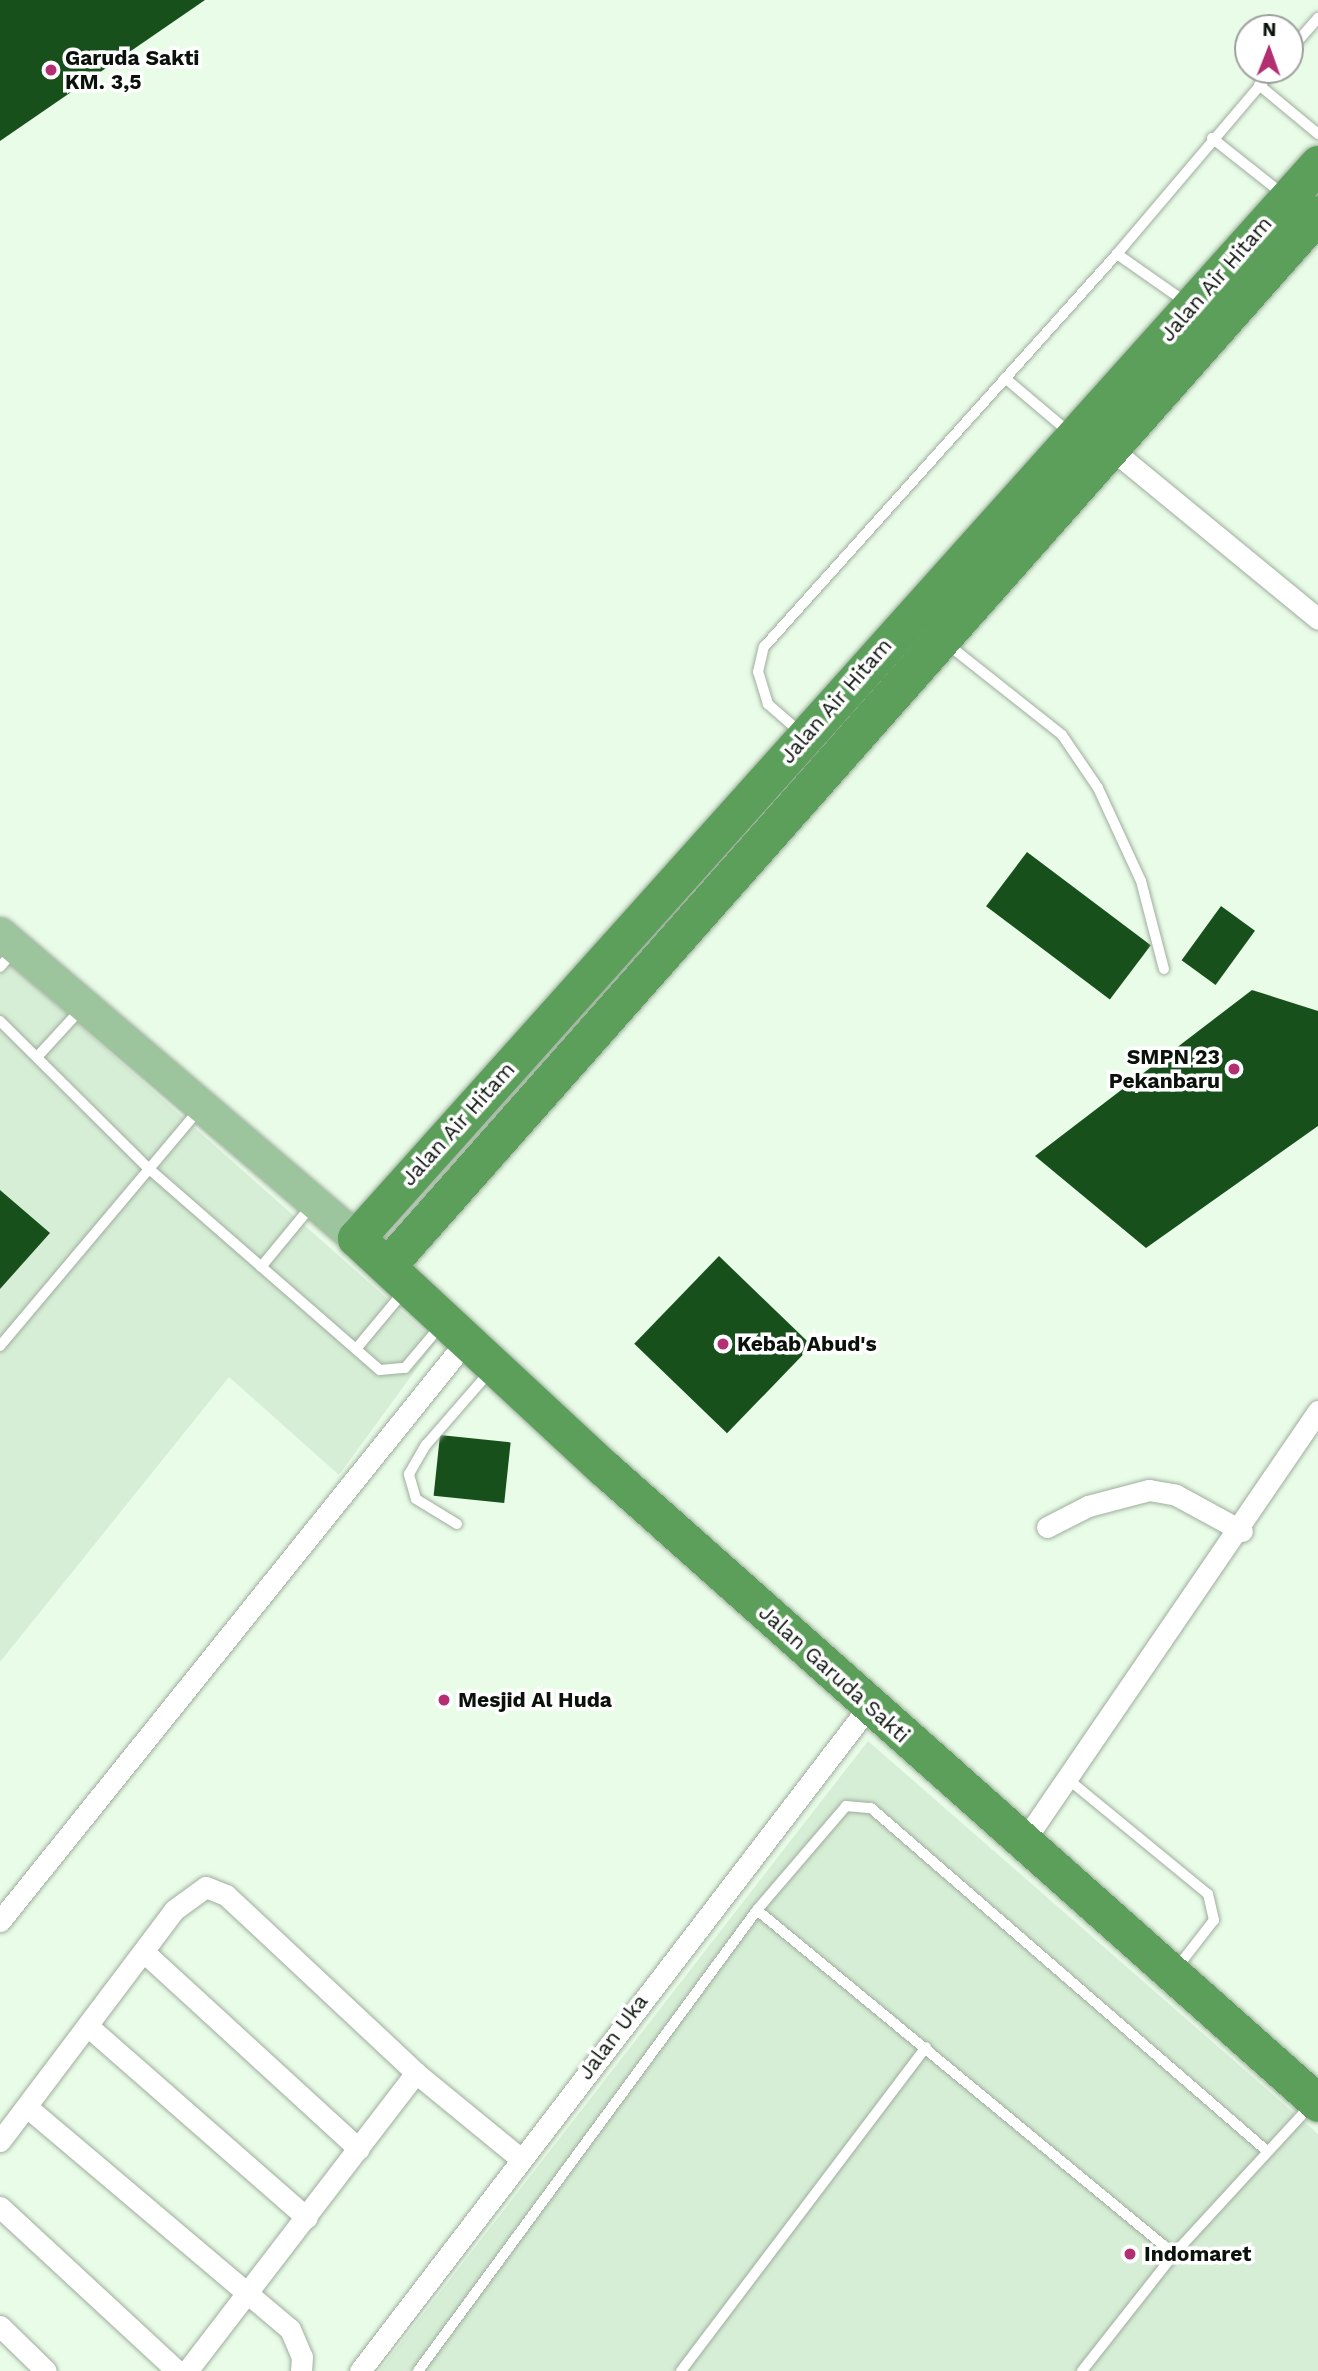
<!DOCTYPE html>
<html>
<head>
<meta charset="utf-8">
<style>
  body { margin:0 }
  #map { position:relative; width:1318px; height:2371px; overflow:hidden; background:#e9fce8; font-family:"Work Sans",sans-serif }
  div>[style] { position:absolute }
  .built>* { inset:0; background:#d7eed6 }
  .building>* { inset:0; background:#18501c; transform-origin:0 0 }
  .roads { filter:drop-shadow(0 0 2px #9dae9c) drop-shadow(0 0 2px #9dae9c) }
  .lane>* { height:10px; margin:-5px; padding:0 5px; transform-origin:5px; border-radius:5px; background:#fff }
  .street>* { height:21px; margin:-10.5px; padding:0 10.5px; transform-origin:10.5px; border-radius:10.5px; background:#fff }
  .primary>* { height:32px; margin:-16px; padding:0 16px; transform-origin:16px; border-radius:16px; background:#9dc59d }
  .highway>* { height:37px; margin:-18.5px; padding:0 18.5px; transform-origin:18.5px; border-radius:18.5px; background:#5b9f5b }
  .dots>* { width:19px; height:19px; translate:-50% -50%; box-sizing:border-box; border:4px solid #fff; border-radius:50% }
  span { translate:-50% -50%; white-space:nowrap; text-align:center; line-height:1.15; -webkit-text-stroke:7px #fff; paint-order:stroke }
  .poi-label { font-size:21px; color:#0b120b; font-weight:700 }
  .left { translate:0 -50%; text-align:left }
  .right { translate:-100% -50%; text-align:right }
  .street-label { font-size:21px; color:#0b120b }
  .north { position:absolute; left:1234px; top:14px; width:70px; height:70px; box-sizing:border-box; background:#fff; border:2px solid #9da09d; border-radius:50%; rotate:1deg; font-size:19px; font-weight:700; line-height:28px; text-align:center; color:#0b120b }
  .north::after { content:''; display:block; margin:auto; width:24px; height:32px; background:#b42e72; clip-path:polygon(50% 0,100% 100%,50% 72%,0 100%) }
</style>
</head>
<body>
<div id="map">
  <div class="built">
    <div style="clip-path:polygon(0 955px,436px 1342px,339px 1475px,229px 1377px,0 1662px)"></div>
    <div style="clip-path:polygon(868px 1741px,1318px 2134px,1318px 2371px,379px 2371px)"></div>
  </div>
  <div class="building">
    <div style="clip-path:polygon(0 0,205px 0,0 141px)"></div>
    <div style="left:1027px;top:852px;width:155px;height:68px;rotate:37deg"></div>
    <div style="left:1221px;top:906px;width:42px;height:67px;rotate:36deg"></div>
    <div style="clip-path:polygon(1252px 990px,1318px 1011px,1318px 1126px,1146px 1248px,1035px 1156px)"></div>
    <div style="clip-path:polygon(0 1190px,50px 1233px,0 1289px)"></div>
    <div style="left:719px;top:1256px;width:129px;height:122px;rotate:44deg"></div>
    <div style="left:440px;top:1435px;width:71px;height:61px;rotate:6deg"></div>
  </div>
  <div class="roads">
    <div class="lane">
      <div style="left:1290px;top:50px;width:43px;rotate:-48.8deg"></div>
      <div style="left:1259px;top:85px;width:77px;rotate:39.7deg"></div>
      <div style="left:1212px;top:138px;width:92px;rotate:38.4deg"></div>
      <div style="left:1117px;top:254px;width:85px;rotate:35deg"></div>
      <div style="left:1005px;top:378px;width:85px;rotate:40.2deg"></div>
      <div style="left:946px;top:643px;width:148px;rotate:38.4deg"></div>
      <div style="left:1062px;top:735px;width:64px;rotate:55.8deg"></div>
      <div style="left:1098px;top:788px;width:102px;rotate:65.2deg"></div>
      <div style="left:1141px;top:881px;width:91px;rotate:75.4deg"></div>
      <div style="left:800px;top:732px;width:43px;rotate:-138.8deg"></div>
      <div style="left:768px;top:704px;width:34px;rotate:-107deg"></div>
      <div style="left:758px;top:672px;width:26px;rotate:-77deg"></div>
      <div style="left:764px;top:647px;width:528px;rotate:-48.07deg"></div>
      <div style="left:1117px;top:254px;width:241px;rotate:-49.7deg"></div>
      <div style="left:0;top:967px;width:21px;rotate:-49deg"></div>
      <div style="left:0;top:1021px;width:207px;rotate:44.8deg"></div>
      <div style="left:147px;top:1167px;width:309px;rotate:41.1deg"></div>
      <div style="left:380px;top:1370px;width:25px;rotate:-5deg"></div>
      <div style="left:405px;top:1368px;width:57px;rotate:-49.9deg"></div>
      <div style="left:38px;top:1056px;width:64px;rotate:-47.5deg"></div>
      <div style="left:261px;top:1267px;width:82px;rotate:-50.5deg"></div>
      <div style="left:0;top:1346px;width:309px;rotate:-49.9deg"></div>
      <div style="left:356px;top:1349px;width:78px;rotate:-50.2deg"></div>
      <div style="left:457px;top:1524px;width:48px;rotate:-148.6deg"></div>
      <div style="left:416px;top:1499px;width:26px;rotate:-106deg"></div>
      <div style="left:409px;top:1474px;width:34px;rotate:-60deg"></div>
      <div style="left:426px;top:1445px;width:101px;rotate:-49deg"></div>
      <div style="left:1069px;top:1780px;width:180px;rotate:39.4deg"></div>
      <div style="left:1208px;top:1894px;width:27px;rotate:77deg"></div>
      <div style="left:1214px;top:1920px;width:62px;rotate:127.8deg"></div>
      <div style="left:757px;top:1910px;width:541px;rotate:39.52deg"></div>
      <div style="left:418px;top:2371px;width:572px;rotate:-53.67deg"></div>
      <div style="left:757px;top:1910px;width:137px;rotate:-49.4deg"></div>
      <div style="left:846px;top:1806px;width:25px;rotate:5deg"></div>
      <div style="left:871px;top:1808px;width:524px;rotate:40.9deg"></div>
      <div style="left:681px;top:2371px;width:406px;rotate:-52.9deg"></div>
      <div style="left:1082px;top:2371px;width:149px;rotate:-51.8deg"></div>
      <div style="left:1174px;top:2254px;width:202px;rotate:-47.4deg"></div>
    </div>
    <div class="street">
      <div style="left:1110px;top:448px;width:269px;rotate:39.4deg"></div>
      <div style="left:1047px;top:1527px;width:46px;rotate:-27.1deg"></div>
      <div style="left:1088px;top:1506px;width:63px;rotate:-14.7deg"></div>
      <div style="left:1149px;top:1490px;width:27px;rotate:10deg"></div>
      <div style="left:1176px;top:1495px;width:75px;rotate:28.6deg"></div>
      <div style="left:1024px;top:1841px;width:521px;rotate:-55.64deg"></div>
      <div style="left:0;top:1921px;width:745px;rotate:-51.21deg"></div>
      <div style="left:145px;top:1953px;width:290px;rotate:42.5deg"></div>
      <div style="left:90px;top:2028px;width:288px;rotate:41.2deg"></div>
      <div style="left:27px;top:2107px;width:344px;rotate:40.2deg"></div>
      <div style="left:290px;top:2329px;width:30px;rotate:67deg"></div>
      <div style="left:302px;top:2357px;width:14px;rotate:94deg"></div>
      <div style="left:0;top:2141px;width:289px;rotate:-53deg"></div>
      <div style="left:174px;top:1910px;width:39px;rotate:-36deg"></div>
      <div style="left:206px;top:1887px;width:22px;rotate:22deg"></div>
      <div style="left:226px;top:1895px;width:260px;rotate:43.1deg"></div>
      <div style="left:416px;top:2073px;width:136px;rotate:39.3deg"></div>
      <div style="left:0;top:2207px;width:241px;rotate:42.8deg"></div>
      <div style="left:0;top:2326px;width:64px;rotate:44.4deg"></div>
      <div style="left:187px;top:2371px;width:376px;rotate:-52.5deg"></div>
      <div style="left:360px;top:2371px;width:839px;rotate:-52.56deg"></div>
    </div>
    <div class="primary">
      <div style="left:0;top:934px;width:468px;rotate:40.5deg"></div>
    </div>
    <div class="highway">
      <div style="left:1318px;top:164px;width:1442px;rotate:131.85deg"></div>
      <div style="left:356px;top:1238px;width:340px;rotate:42.9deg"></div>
      <div style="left:605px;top:1469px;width:954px;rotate:41.64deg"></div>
      <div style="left:387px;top:1266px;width:1405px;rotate:-48.49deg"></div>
    </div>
  </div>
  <div class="dots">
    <div style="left:51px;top:70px;background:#b42e72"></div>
    <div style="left:1234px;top:1069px;background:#b42e72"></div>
    <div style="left:723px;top:1344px;background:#b42e72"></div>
    <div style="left:444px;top:1700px;background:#b42e72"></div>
    <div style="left:1130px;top:2254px;background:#b42e72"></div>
  </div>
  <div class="poi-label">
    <span class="left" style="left:65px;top:70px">Garuda Sakti<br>KM. 3,5</span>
    <span class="right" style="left:1220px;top:1069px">SMPN 23<br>Pekanbaru</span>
    <span class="left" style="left:737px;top:1344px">Kebab Abud's</span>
    <span class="left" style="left:458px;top:1700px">Mesjid Al Huda</span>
    <span class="left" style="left:1144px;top:2254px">Indomaret</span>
  </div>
  <div class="street-label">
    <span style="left:1216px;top:279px;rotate:-49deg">Jalan Air Hitam</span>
    <span style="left:836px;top:701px;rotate:-49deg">Jalan Air Hitam</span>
    <span style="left:458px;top:1124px;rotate:-48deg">Jalan Air Hitam</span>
    <span style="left:834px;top:1674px;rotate:42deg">Jalan Garuda Sakti</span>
    <span style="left:613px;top:2037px;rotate:-53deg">Jalan Uka</span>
  </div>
  <div class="north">N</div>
</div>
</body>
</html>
